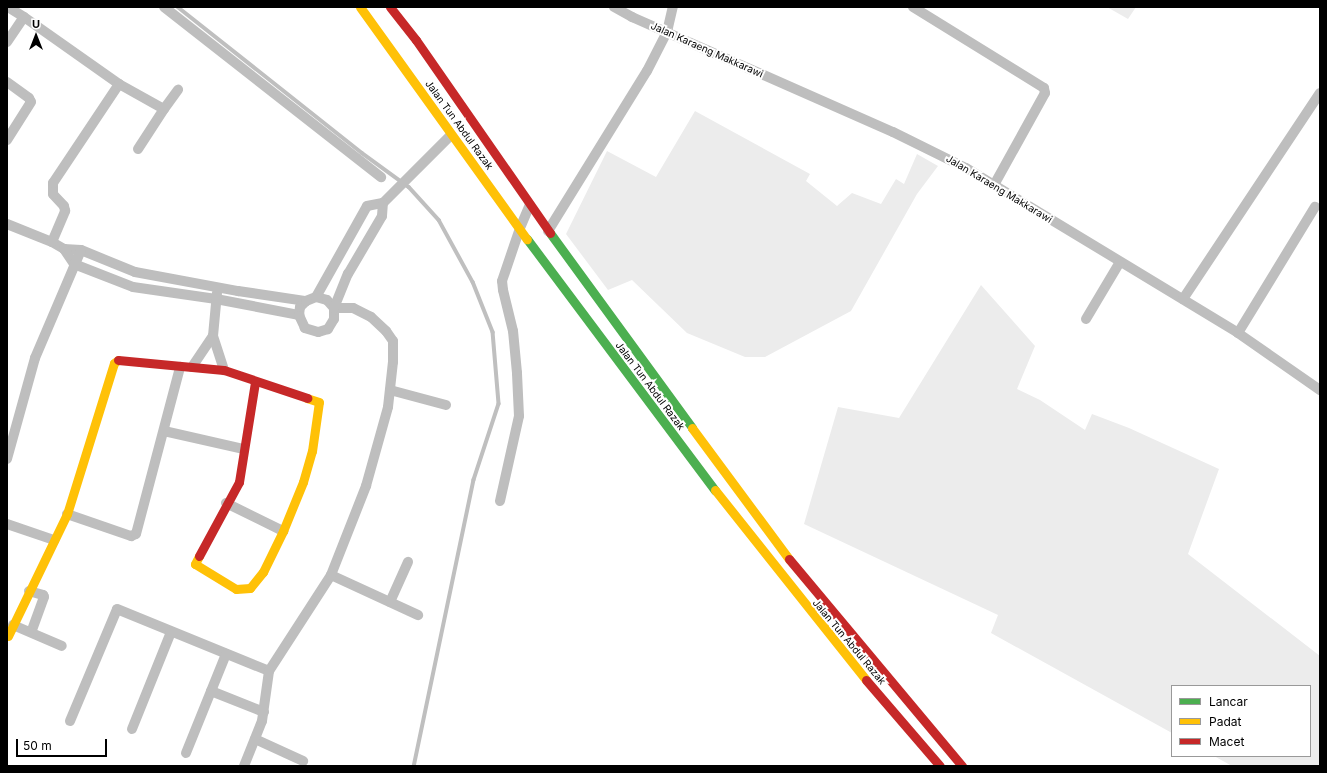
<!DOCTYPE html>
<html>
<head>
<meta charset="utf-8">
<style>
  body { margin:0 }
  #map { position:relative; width:1327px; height:773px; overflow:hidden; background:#fff; font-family:Inter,sans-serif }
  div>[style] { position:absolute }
  .green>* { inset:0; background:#ececec }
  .stream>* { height:3.5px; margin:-1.75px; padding:0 1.75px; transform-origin:1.75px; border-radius:1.75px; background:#bfbfbf }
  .street>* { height:10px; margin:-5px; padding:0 5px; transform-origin:5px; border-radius:5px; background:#bebebe }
  .fast>* { height:9px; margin:-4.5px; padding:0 4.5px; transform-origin:4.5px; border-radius:4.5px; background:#4caf50 }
  .slow>* { height:9px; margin:-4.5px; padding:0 4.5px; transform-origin:4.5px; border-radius:4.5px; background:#ffc107 }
  .jam>* { height:9px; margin:-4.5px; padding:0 4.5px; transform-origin:4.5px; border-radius:4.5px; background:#c62828 }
  span { translate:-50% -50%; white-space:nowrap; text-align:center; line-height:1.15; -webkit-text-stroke:4px #fff; paint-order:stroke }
  .street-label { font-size:10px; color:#000 }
  .frame { position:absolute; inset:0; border:8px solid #000; pointer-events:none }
  .legend { position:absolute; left:1171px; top:685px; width:140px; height:72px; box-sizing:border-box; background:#fff; border:1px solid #999; margin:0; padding:5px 7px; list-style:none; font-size:12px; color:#000 }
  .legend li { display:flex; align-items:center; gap:8px; height:20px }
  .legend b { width:20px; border:1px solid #999 }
  .north { position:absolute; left:16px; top:16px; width:40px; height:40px; -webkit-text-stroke:3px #fff; paint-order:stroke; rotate:0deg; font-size:11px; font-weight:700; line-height:16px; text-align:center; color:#000 }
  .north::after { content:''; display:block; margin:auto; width:14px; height:18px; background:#000; clip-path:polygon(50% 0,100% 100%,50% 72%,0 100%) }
  .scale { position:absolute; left:16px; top:739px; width:91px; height:18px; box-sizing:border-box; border:2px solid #000; border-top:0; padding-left:5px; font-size:12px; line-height:14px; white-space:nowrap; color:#000; -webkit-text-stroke:3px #fff; paint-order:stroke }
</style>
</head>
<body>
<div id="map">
  <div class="green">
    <div style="clip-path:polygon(1107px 7px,1136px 7px,1128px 19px)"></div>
    <div style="clip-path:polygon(695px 111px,810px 174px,806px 181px,837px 206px,852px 193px,881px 204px,896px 179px,904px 184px,917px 154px,938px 166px,917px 194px,851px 311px,765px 357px,745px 357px,687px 333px,632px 280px,608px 290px,566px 234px,607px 151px,656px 177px)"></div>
    <div style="clip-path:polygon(981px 285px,1035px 346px,1017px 389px,1040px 400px,1085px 430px,1092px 414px,1129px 428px,1219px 469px,1188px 554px,1320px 656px,1320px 766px,1232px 766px,1214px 756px,1310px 756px,1310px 686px,1172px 686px,1172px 733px,991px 633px,998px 615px,804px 524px,838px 407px,899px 418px)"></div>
  </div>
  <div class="stream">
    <div style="left:178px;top:7px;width:235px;rotate:38.4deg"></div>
    <div style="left:362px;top:153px;width:58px;rotate:35.9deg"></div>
    <div style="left:409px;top:187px;width:45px;rotate:47.7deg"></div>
    <div style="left:439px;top:220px;width:71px;rotate:61.3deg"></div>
    <div style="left:473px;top:282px;width:54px;rotate:68.2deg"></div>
    <div style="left:493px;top:332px;width:72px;rotate:85.2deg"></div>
    <div style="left:499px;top:404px;width:80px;rotate:108.2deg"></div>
    <div style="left:474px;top:480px;width:292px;rotate:101.8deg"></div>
  </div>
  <div class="street">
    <div style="left:164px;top:7px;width:276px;rotate:38.1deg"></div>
    <div style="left:614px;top:7px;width:21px;rotate:29deg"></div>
    <div style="left:632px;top:17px;width:285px;rotate:23.8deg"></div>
    <div style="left:893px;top:132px;width:81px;rotate:26.3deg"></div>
    <div style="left:966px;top:168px;width:318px;rotate:31.2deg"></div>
    <div style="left:1238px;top:333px;width:100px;rotate:34.8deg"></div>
    <div style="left:913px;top:7px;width:154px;rotate:31.7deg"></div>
    <div style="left:1044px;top:88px;width:5px;rotate:79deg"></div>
    <div style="left:1045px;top:93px;width:105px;rotate:119deg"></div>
    <div style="left:24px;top:17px;width:116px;rotate:35.2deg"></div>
    <div style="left:7px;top:42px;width:30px;rotate:-56deg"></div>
    <div style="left:24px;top:17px;width:19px;rotate:-148deg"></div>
    <div style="left:7px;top:82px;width:27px;rotate:36deg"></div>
    <div style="left:29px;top:98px;width:4px;rotate:63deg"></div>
    <div style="left:31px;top:102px;width:45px;rotate:122.3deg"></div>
    <div style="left:138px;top:149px;width:48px;rotate:-57deg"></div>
    <div style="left:7px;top:224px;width:48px;rotate:21.8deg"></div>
    <div style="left:52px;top:242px;width:14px;rotate:30deg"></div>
    <div style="left:64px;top:249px;width:17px;rotate:3deg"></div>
    <div style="left:81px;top:250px;width:58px;rotate:22.2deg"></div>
    <div style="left:135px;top:272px;width:105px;rotate:10.5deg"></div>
    <div style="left:238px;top:291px;width:69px;rotate:8.4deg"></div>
    <div style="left:548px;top:231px;width:188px;rotate:-58.3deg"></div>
    <div style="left:647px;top:71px;width:44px;rotate:-62.9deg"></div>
    <div style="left:667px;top:32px;width:26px;rotate:-77deg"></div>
    <div style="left:52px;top:242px;width:34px;rotate:-67deg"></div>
    <div style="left:65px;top:211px;width:5px;rotate:-101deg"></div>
    <div style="left:64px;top:206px;width:16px;rotate:-133deg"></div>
    <div style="left:53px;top:194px;width:11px;rotate:-90deg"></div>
    <div style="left:53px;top:183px;width:119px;rotate:-56.3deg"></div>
    <div style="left:119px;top:84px;width:51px;rotate:29.1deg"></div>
    <div style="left:164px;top:109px;width:24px;rotate:-54deg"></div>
    <div style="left:64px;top:249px;width:18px;rotate:56deg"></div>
    <div style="left:74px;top:264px;width:63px;rotate:21.3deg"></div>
    <div style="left:133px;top:287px;width:84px;rotate:8.2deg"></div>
    <div style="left:216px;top:299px;width:85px;rotate:10.9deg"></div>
    <div style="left:217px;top:293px;width:43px;rotate:95.3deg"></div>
    <div style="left:213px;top:336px;width:36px;rotate:72deg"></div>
    <div style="left:316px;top:297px;width:11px;rotate:15deg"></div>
    <div style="left:327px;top:300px;width:11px;rotate:49deg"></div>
    <div style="left:334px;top:308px;width:11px;rotate:90deg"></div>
    <div style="left:334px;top:319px;width:12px;rotate:121deg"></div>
    <div style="left:328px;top:329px;width:10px;rotate:163deg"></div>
    <div style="left:318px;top:332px;width:14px;rotate:-163deg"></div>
    <div style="left:305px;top:328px;width:14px;rotate:-115deg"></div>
    <div style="left:299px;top:315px;width:8px;rotate:-83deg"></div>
    <div style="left:300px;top:307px;width:8px;rotate:-45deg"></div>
    <div style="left:306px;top:301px;width:11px;rotate:-22deg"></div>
    <div style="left:316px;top:297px;width:104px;rotate:-60.7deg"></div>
    <div style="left:367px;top:206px;width:16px;rotate:-11deg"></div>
    <div style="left:383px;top:203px;width:96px;rotate:-45deg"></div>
    <div style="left:1183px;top:299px;width:247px;rotate:-56.4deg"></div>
    <div style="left:1086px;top:319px;width:66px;rotate:-59.2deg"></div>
    <div style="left:1238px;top:333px;width:148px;rotate:-58.6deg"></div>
    <div style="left:192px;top:367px;width:37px;rotate:-56deg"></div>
    <div style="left:390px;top:390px;width:58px;rotate:15deg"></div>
    <div style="left:164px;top:431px;width:82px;rotate:12.7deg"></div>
    <div style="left:7px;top:459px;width:105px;rotate:-74.5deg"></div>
    <div style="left:35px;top:358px;width:117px;rotate:-66.9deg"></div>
    <div style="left:500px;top:501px;width:87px;rotate:-77.4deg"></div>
    <div style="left:519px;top:416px;width:43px;rotate:-92.7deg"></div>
    <div style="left:517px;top:373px;width:42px;rotate:-95.4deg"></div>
    <div style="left:513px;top:331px;width:42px;rotate:-103.7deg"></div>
    <div style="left:503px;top:290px;width:9px;rotate:-96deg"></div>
    <div style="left:502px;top:281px;width:56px;rotate:-71.2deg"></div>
    <div style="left:520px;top:228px;width:25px;rotate:-67deg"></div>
    <div style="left:226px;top:503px;width:64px;rotate:26.2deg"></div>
    <div style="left:67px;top:514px;width:68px;rotate:19deg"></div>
    <div style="left:131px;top:536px;width:5px;rotate:-22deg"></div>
    <div style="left:136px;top:534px;width:173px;rotate:-75.2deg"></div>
    <div style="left:7px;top:524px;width:50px;rotate:18.8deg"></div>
    <div style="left:331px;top:575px;width:96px;rotate:24.7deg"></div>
    <div style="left:29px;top:591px;width:15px;rotate:16deg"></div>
    <div style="left:43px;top:595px;width:2px;rotate:63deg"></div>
    <div style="left:44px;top:597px;width:37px;rotate:110deg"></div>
    <div style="left:390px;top:602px;width:44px;rotate:-65.8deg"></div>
    <div style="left:13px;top:625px;width:53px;rotate:23.2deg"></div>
    <div style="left:211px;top:691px;width:57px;rotate:21.6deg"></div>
    <div style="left:70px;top:721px;width:121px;rotate:-67.2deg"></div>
    <div style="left:117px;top:609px;width:164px;rotate:22.2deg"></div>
    <div style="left:269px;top:671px;width:114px;rotate:-57.1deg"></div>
    <div style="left:331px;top:575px;width:96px;rotate:-68.5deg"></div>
    <div style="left:366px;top:486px;width:82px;rotate:-74.4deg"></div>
    <div style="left:388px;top:407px;width:45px;rotate:-83.7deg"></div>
    <div style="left:393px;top:362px;width:21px;rotate:-90deg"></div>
    <div style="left:393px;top:341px;width:12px;rotate:-125deg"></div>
    <div style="left:386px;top:331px;width:21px;rotate:-137deg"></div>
    <div style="left:371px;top:317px;width:20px;rotate:-153deg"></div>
    <div style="left:353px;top:308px;width:19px;rotate:180deg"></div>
    <div style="left:334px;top:308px;width:37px;rotate:-68deg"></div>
    <div style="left:348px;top:274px;width:67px;rotate:-59.6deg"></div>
    <div style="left:382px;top:216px;width:13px;rotate:-86deg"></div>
    <div style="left:132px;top:729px;width:105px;rotate:-68.1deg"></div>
    <div style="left:255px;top:739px;width:53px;rotate:24.6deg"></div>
    <div style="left:186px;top:753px;width:107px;rotate:-68deg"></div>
    <div style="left:244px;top:766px;width:48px;rotate:-68.2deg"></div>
    <div style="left:262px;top:721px;width:50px;rotate:-82deg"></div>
  </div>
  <div class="fast">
    <div style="left:550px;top:233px;width:241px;rotate:53.9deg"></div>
    <div style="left:527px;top:239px;width:314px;rotate:53.2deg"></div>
  </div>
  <div class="slow">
    <div style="left:360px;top:7px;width:286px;rotate:54.3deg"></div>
    <div style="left:692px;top:428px;width:163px;rotate:53.5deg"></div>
    <div style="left:715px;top:490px;width:243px;rotate:51.5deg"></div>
    <div style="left:199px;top:556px;width:9px;rotate:117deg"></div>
    <div style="left:195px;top:564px;width:48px;rotate:31.4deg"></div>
    <div style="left:236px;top:589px;width:14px;rotate:-4deg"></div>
    <div style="left:250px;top:588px;width:21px;rotate:-51deg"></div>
    <div style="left:263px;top:572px;width:46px;rotate:-64deg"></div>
    <div style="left:283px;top:531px;width:53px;rotate:-67.8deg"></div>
    <div style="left:303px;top:482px;width:32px;rotate:-74deg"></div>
    <div style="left:312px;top:451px;width:49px;rotate:-81.9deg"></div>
    <div style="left:319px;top:402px;width:13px;rotate:-162deg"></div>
    <div style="left:8px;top:636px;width:136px;rotate:-64.2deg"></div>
    <div style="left:67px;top:514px;width:158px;rotate:-72.7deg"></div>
    <div style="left:114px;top:363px;width:5px;rotate:-37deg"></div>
  </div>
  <div class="jam">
    <div style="left:390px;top:7px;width:42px;rotate:51.8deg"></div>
    <div style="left:416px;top:40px;width:235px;rotate:55.2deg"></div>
    <div style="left:118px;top:360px;width:106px;rotate:5.4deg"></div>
    <div style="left:224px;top:370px;width:88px;rotate:18.6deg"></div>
    <div style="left:199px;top:556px;width:84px;rotate:-61.6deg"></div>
    <div style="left:239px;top:482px;width:101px;rotate:-80.9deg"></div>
    <div style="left:789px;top:559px;width:270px;rotate:50.1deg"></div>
    <div style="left:866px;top:680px;width:113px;rotate:49.3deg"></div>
  </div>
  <div class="street-label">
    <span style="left:707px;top:50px;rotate:24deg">Jalan Karaeng Makkarawi</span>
    <span style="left:459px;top:125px;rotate:54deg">Jalan Tun Abdul Razak</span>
    <span style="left:999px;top:189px;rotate:31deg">Jalan Karaeng Makkarawi</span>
    <span style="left:650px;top:386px;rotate:53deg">Jalan Tun Abdul Razak</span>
    <span style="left:849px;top:642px;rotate:50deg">Jalan Tun Abdul Razak</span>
  </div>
  <div class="frame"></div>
  <ul class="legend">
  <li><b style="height:5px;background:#4caf50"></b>Lancar</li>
  <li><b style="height:5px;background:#ffc107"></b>Padat</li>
  <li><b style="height:5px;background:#c62828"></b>Macet</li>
  </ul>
  <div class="north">U</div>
  <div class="scale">50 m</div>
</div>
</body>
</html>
